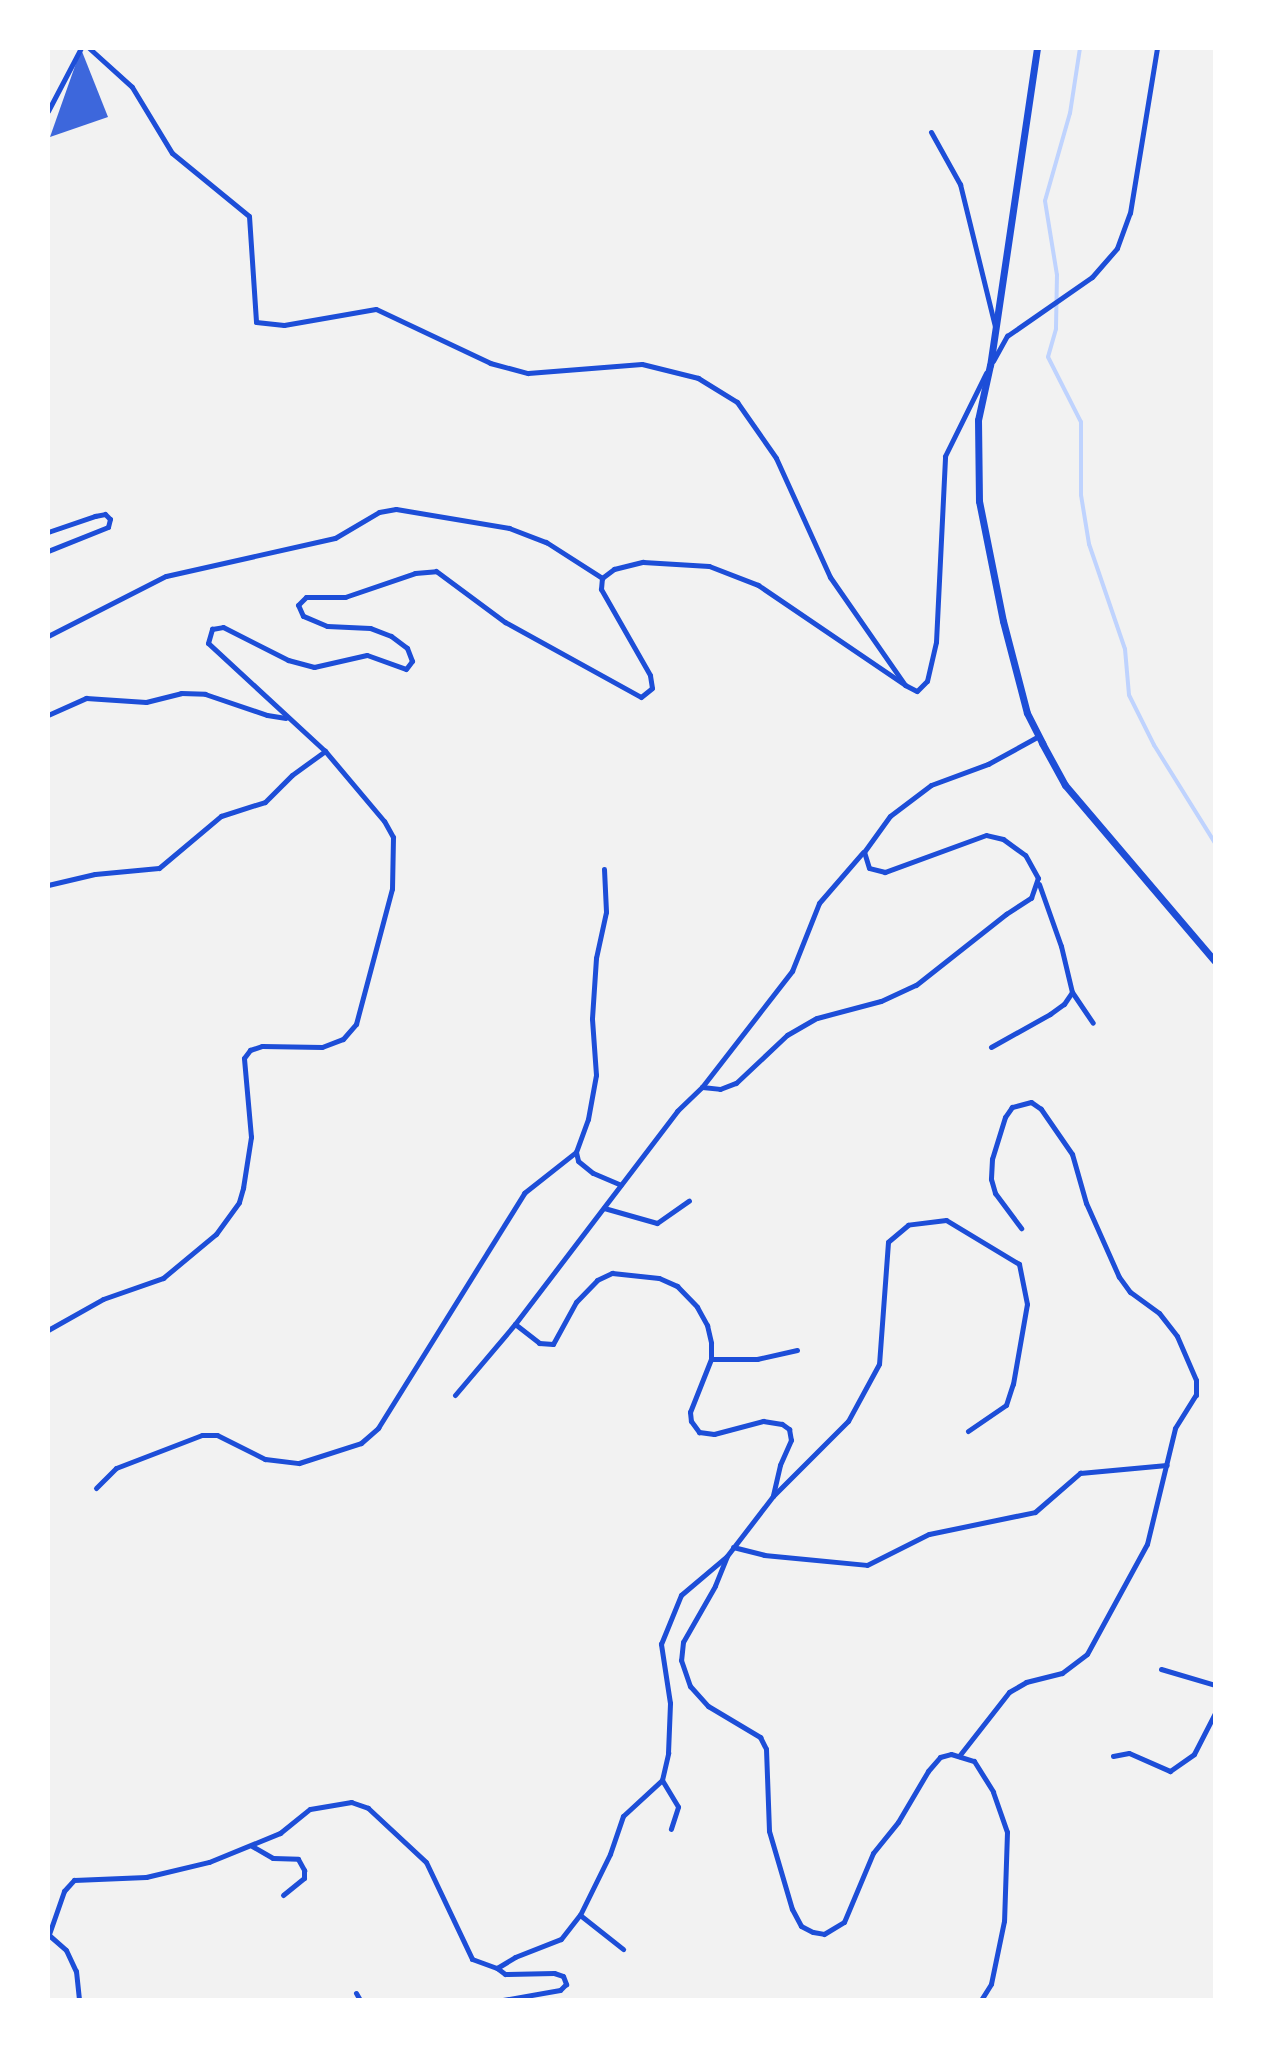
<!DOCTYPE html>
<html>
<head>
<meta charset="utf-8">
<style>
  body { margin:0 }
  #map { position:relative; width:1263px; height:2048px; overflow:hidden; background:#f2f2f2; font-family:Barlow,sans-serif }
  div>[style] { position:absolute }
  .stream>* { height:4px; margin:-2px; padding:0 2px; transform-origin:2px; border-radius:2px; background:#bfd3fe }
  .building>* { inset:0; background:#3d67dc }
  .minor>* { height:5px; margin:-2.5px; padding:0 2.5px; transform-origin:2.5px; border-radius:2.5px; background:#1d4ed8 }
  .tertiary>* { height:7px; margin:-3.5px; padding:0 3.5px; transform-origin:3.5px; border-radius:3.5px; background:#1d4ed8 }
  span { translate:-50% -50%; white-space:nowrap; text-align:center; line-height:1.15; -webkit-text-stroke:6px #fff; paint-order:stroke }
  .frame { position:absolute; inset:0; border:50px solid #fff; pointer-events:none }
</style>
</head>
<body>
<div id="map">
  <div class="stream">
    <div style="left:1080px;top:48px;width:66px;rotate:98.7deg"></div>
    <div style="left:1070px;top:113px;width:91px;rotate:105.9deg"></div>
    <div style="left:1045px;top:201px;width:75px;rotate:80.8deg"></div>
    <div style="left:1057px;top:275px;width:54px;rotate:91.1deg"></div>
    <div style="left:1056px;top:329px;width:29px;rotate:106deg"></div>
    <div style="left:1048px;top:357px;width:73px;rotate:63.1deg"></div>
    <div style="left:1081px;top:422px;width:73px;rotate:90deg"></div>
    <div style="left:1081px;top:495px;width:50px;rotate:80.7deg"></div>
    <div style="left:1089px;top:544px;width:111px;rotate:71.1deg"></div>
    <div style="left:1125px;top:649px;width:46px;rotate:85deg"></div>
    <div style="left:1129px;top:695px;width:56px;rotate:63.4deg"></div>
    <div style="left:1154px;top:745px;width:115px;rotate:58.1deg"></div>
  </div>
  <div class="building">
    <div style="clip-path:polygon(81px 49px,108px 117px,50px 137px)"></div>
  </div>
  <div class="minor">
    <div style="left:89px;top:48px;width:58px;rotate:42.2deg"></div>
    <div style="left:132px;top:87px;width:77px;rotate:58.8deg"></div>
    <div style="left:172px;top:153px;width:99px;rotate:39.3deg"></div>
    <div style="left:249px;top:216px;width:106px;rotate:86.2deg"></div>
    <div style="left:256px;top:322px;width:28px;rotate:6deg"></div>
    <div style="left:284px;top:325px;width:93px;rotate:-9.9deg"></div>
    <div style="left:376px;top:309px;width:126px;rotate:25.3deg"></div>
    <div style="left:490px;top:363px;width:39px;rotate:15deg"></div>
    <div style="left:528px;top:373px;width:114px;rotate:-4.5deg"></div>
    <div style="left:642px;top:364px;width:58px;rotate:14deg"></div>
    <div style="left:698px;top:378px;width:46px;rotate:31.6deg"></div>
    <div style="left:737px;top:402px;width:68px;rotate:55.1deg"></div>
    <div style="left:776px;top:458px;width:131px;rotate:65.6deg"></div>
    <div style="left:830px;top:577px;width:131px;rotate:55.2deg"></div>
    <div style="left:905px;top:685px;width:13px;rotate:27deg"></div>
    <div style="left:917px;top:691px;width:14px;rotate:-45deg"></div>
    <div style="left:927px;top:681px;width:40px;rotate:-77deg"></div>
    <div style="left:936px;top:642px;width:186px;rotate:-87.2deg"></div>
    <div style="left:945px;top:456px;width:93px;rotate:-63.7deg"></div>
    <div style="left:48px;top:111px;width:71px;rotate:-62.4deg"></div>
    <div style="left:931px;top:132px;width:60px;rotate:60.9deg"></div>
    <div style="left:960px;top:184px;width:147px;rotate:76.2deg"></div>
    <div style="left:993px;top:361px;width:29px;rotate:-61deg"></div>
    <div style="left:1007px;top:336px;width:103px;rotate:-34.8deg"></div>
    <div style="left:1092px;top:277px;width:38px;rotate:-49deg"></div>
    <div style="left:1117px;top:248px;width:37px;rotate:-70deg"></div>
    <div style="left:1130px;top:213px;width:167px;rotate:-80.7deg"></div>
    <div style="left:48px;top:532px;width:50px;rotate:-18.8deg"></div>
    <div style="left:95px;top:516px;width:10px;rotate:-11deg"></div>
    <div style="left:105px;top:514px;width:7px;rotate:45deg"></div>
    <div style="left:110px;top:519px;width:8px;rotate:104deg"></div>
    <div style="left:108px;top:527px;width:65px;rotate:158.2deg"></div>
    <div style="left:48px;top:636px;width:132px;rotate:-27deg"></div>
    <div style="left:166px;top:576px;width:173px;rotate:-12.7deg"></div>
    <div style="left:335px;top:538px;width:51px;rotate:-30.6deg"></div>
    <div style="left:379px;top:512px;width:17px;rotate:-10deg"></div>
    <div style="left:396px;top:509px;width:115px;rotate:9.5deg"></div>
    <div style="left:509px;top:528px;width:40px;rotate:21deg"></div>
    <div style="left:546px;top:542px;width:67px;rotate:32.7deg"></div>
    <div style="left:48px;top:715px;width:42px;rotate:-24.1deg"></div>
    <div style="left:86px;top:698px;width:60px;rotate:3.8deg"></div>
    <div style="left:146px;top:702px;width:36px;rotate:-14deg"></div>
    <div style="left:181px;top:693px;width:24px;rotate:2deg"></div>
    <div style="left:205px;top:694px;width:65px;rotate:18.7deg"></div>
    <div style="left:267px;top:715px;width:19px;rotate:9deg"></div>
    <div style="left:604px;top:869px;width:43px;rotate:87.3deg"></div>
    <div style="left:606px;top:912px;width:47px;rotate:102.3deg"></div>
    <div style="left:596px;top:958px;width:61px;rotate:93.8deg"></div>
    <div style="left:592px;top:1019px;width:56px;rotate:85.9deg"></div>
    <div style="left:596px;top:1075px;width:45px;rotate:100.3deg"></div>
    <div style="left:588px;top:1119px;width:35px;rotate:110deg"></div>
    <div style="left:576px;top:1152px;width:9px;rotate:77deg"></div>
    <div style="left:578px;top:1161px;width:19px;rotate:39deg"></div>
    <div style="left:593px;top:1173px;width:30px;rotate:23deg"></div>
    <div style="left:1039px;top:884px;width:66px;rotate:70.5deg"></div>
    <div style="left:1061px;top:946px;width:47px;rotate:76.6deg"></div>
    <div style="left:1072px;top:992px;width:37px;rotate:56deg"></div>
    <div style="left:48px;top:885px;width:48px;rotate:-13.2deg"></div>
    <div style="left:95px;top:874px;width:64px;rotate:-5.4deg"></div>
    <div style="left:159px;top:868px;width:81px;rotate:-40deg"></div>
    <div style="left:221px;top:816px;width:46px;rotate:-17.7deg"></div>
    <div style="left:265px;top:802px;width:38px;rotate:-45deg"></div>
    <div style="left:292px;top:775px;width:41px;rotate:-36deg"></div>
    <div style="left:991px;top:1047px;width:68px;rotate:-29.2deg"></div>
    <div style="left:1050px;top:1014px;width:17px;rotate:-36deg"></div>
    <div style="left:1064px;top:1004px;width:14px;rotate:-56deg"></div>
    <div style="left:702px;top:1087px;width:18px;rotate:6deg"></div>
    <div style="left:720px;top:1089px;width:17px;rotate:-21deg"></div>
    <div style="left:736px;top:1083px;width:70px;rotate:-43.3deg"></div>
    <div style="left:787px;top:1035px;width:34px;rotate:-30deg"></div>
    <div style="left:817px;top:1018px;width:66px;rotate:-14.9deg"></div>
    <div style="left:881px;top:1001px;width:38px;rotate:-25deg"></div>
    <div style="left:916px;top:985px;width:115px;rotate:-38.3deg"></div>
    <div style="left:1006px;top:914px;width:30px;rotate:-33deg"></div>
    <div style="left:1031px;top:898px;width:21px;rotate:-71deg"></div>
    <div style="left:1038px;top:878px;width:26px;rotate:-119deg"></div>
    <div style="left:1025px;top:855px;width:27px;rotate:-144deg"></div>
    <div style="left:1003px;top:839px;width:17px;rotate:-167deg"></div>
    <div style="left:986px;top:835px;width:108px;rotate:159.9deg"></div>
    <div style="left:885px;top:872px;width:16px;rotate:-166deg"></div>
    <div style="left:869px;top:868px;width:17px;rotate:-107deg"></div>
    <div style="left:864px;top:852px;width:44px;rotate:-54.2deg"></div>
    <div style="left:890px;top:816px;width:51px;rotate:-37.1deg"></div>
    <div style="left:931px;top:785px;width:61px;rotate:-20.2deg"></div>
    <div style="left:988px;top:764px;width:58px;rotate:-28.8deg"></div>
    <div style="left:604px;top:1208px;width:55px;rotate:15.8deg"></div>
    <div style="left:657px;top:1223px;width:39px;rotate:-35deg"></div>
    <div style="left:515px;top:1324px;width:31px;rotate:38deg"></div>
    <div style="left:539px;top:1343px;width:14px;rotate:4deg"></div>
    <div style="left:553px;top:1344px;width:48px;rotate:-61.3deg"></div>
    <div style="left:576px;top:1302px;width:30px;rotate:-46deg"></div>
    <div style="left:597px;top:1280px;width:17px;rotate:-25deg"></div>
    <div style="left:612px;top:1273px;width:47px;rotate:6.1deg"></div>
    <div style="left:659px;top:1278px;width:20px;rotate:24deg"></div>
    <div style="left:677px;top:1286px;width:29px;rotate:46deg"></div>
    <div style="left:697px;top:1307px;width:21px;rotate:61deg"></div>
    <div style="left:707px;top:1325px;width:18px;rotate:77deg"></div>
    <div style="left:711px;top:1343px;width:16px;rotate:90deg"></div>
    <div style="left:711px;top:1359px;width:57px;rotate:111.6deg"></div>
    <div style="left:690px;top:1412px;width:9px;rotate:84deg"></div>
    <div style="left:691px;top:1421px;width:14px;rotate:54deg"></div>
    <div style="left:699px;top:1432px;width:15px;rotate:8deg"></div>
    <div style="left:714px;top:1434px;width:51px;rotate:-14.9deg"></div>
    <div style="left:763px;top:1421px;width:19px;rotate:9deg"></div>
    <div style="left:782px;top:1424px;width:9px;rotate:36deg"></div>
    <div style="left:789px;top:1429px;width:11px;rotate:80deg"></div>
    <div style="left:791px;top:1440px;width:27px;rotate:114deg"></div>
    <div style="left:780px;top:1465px;width:32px;rotate:103deg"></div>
    <div style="left:48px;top:1330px;width:63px;rotate:-29.4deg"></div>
    <div style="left:103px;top:1299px;width:64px;rotate:-19.3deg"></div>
    <div style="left:163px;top:1278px;width:69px;rotate:-39.7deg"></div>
    <div style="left:216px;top:1234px;width:39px;rotate:-54deg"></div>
    <div style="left:239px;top:1202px;width:15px;rotate:-74deg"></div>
    <div style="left:243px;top:1188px;width:52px;rotate:-81.1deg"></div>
    <div style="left:251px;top:1137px;width:79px;rotate:-95.1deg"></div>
    <div style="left:244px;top:1058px;width:10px;rotate:-53deg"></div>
    <div style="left:250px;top:1050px;width:13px;rotate:-18deg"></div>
    <div style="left:262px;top:1046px;width:60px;rotate:1deg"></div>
    <div style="left:322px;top:1047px;width:22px;rotate:-21deg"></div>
    <div style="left:343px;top:1039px;width:20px;rotate:-49deg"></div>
    <div style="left:356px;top:1024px;width:140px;rotate:-75.1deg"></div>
    <div style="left:392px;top:889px;width:52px;rotate:-88.9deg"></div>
    <div style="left:393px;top:837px;width:18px;rotate:-119deg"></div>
    <div style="left:384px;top:821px;width:92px;rotate:-130.1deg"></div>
    <div style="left:325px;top:751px;width:159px;rotate:-137.3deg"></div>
    <div style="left:208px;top:643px;width:15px;rotate:-74deg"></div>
    <div style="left:212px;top:629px;width:11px;rotate:-10deg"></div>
    <div style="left:223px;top:627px;width:73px;rotate:26.9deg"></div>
    <div style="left:288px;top:660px;width:27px;rotate:15deg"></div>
    <div style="left:314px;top:667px;width:54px;rotate:-12.8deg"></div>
    <div style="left:367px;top:655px;width:41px;rotate:19.7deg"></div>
    <div style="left:406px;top:669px;width:10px;rotate:-53deg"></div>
    <div style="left:412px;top:661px;width:14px;rotate:-111deg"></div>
    <div style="left:407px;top:648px;width:20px;rotate:-143deg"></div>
    <div style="left:391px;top:636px;width:22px;rotate:-159deg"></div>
    <div style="left:370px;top:628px;width:43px;rotate:-177.3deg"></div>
    <div style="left:327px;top:626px;width:26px;rotate:-157deg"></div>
    <div style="left:303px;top:616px;width:12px;rotate:-114deg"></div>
    <div style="left:298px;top:605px;width:11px;rotate:-45deg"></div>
    <div style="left:306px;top:597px;width:39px"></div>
    <div style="left:345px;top:597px;width:74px;rotate:-18.9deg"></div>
    <div style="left:415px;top:573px;width:21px;rotate:-5deg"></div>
    <div style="left:436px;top:571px;width:86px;rotate:36.5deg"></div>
    <div style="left:505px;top:622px;width:155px;rotate:28.9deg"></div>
    <div style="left:641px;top:697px;width:14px;rotate:-39deg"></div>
    <div style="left:652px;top:688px;width:13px;rotate:-99deg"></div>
    <div style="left:650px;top:675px;width:99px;rotate:-119.7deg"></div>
    <div style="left:601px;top:589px;width:11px;rotate:-85deg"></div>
    <div style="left:602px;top:578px;width:15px;rotate:-37deg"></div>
    <div style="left:614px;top:569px;width:30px;rotate:-14deg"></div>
    <div style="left:643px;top:562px;width:66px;rotate:3.5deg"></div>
    <div style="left:709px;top:566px;width:53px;rotate:21.2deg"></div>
    <div style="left:758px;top:585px;width:178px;rotate:34.2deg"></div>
    <div style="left:711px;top:1359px;width:46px"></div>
    <div style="left:757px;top:1359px;width:41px;rotate:-12.7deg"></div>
    <div style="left:455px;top:1395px;width:93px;rotate:-49.8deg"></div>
    <div style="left:515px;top:1324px;width:268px;rotate:-52.7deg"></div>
    <div style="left:677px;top:1111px;width:35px;rotate:-44deg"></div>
    <div style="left:702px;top:1087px;width:147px;rotate:-52.2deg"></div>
    <div style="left:792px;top:971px;width:73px;rotate:-68.3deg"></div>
    <div style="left:819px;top:903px;width:67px;rotate:-49.2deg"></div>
    <div style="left:968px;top:1431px;width:46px;rotate:-34.4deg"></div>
    <div style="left:1006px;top:1405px;width:22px;rotate:-72deg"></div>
    <div style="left:1013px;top:1384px;width:81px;rotate:-80.1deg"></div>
    <div style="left:1027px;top:1304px;width:41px;rotate:-101.3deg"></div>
    <div style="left:1019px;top:1264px;width:85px;rotate:-148.9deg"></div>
    <div style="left:946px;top:1220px;width:38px;rotate:173deg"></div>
    <div style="left:908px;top:1225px;width:26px;rotate:140deg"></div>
    <div style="left:888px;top:1242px;width:122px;rotate:94.2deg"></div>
    <div style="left:879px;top:1364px;width:65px;rotate:118.5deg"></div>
    <div style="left:848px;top:1421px;width:106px;rotate:135deg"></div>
    <div style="left:773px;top:1496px;width:76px;rotate:127.5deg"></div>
    <div style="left:727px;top:1556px;width:32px;rotate:112deg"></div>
    <div style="left:715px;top:1586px;width:64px;rotate:119.7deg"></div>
    <div style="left:683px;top:1642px;width:18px;rotate:96deg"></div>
    <div style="left:681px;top:1660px;width:28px;rotate:71deg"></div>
    <div style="left:690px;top:1686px;width:27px;rotate:48deg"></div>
    <div style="left:708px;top:1706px;width:61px;rotate:30.8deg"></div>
    <div style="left:760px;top:1737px;width:13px;rotate:63deg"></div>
    <div style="left:766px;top:1749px;width:82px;rotate:87.9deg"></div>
    <div style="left:769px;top:1831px;width:81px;rotate:73.6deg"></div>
    <div style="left:792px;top:1909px;width:19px;rotate:62deg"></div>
    <div style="left:801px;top:1926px;width:13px;rotate:27deg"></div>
    <div style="left:813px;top:1932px;width:11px;rotate:10deg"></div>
    <div style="left:824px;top:1934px;width:23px;rotate:-31deg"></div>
    <div style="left:844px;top:1922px;width:75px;rotate:-67.2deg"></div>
    <div style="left:873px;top:1853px;width:40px;rotate:-51deg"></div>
    <div style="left:898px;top:1822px;width:59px;rotate:-59.5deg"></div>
    <div style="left:928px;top:1771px;width:18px;rotate:-49deg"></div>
    <div style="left:940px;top:1757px;width:11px;rotate:-15deg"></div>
    <div style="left:951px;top:1754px;width:24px;rotate:17deg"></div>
    <div style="left:974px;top:1761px;width:36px;rotate:58deg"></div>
    <div style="left:993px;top:1792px;width:42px;rotate:70.7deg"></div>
    <div style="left:1007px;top:1832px;width:89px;rotate:91.9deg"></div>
    <div style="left:1004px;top:1921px;width:64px;rotate:101.7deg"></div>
    <div style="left:991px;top:1984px;width:19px;rotate:122deg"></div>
    <div style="left:96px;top:1488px;width:28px;rotate:-45deg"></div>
    <div style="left:116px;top:1468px;width:92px;rotate:-21deg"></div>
    <div style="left:202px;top:1435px;width:15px"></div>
    <div style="left:217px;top:1435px;width:54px;rotate:26.6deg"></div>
    <div style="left:265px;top:1459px;width:34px;rotate:7deg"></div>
    <div style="left:299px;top:1463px;width:65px;rotate:-17.9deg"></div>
    <div style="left:361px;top:1443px;width:23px;rotate:-41deg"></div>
    <div style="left:378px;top:1428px;width:277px;rotate:-58.1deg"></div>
    <div style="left:524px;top:1193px;width:66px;rotate:-38.3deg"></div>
    <div style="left:733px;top:1547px;width:32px;rotate:14deg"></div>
    <div style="left:764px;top:1555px;width:103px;rotate:5.5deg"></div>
    <div style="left:867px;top:1565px;width:69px;rotate:-26.6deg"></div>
    <div style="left:929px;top:1534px;width:108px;rotate:-11.7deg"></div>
    <div style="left:1035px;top:1512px;width:60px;rotate:-40.9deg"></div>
    <div style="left:1080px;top:1473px;width:87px;rotate:-5.3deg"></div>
    <div style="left:1161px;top:1669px;width:56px;rotate:16.5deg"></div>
    <div style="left:959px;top:1756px;width:81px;rotate:-52deg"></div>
    <div style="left:1009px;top:1692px;width:20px;rotate:-30deg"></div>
    <div style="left:1026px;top:1682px;width:37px;rotate:-14deg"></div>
    <div style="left:1062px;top:1673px;width:31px;rotate:-37deg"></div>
    <div style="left:1087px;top:1654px;width:125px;rotate:-61.4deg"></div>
    <div style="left:1147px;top:1544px;width:119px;rotate:-76.4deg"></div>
    <div style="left:1175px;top:1428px;width:39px;rotate:-58deg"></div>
    <div style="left:1196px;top:1395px;width:15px;rotate:-90deg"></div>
    <div style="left:1196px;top:1380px;width:48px;rotate:-113.4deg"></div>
    <div style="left:1177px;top:1336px;width:29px;rotate:-128deg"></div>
    <div style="left:1159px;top:1313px;width:36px;rotate:-144deg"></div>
    <div style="left:1130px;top:1292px;width:19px;rotate:-126deg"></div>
    <div style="left:1119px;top:1277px;width:81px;rotate:-114deg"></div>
    <div style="left:1086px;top:1203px;width:51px;rotate:-105.9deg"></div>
    <div style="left:1072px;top:1154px;width:55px;rotate:-124.6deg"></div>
    <div style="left:1041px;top:1109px;width:12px;rotate:-145deg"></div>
    <div style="left:1031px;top:1102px;width:20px;rotate:165deg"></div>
    <div style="left:1012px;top:1107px;width:12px;rotate:125deg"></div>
    <div style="left:1005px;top:1117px;width:44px;rotate:107.2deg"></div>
    <div style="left:992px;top:1159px;width:20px;rotate:93deg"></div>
    <div style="left:991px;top:1179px;width:15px;rotate:74deg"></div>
    <div style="left:995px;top:1193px;width:44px;rotate:53.4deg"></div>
    <div style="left:1113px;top:1756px;width:16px;rotate:-11deg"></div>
    <div style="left:1129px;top:1753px;width:45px;rotate:23.7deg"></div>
    <div style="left:1170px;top:1771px;width:29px;rotate:-35deg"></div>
    <div style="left:1194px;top:1754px;width:46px;rotate:-62.9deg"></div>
    <div style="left:662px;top:1780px;width:31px;rotate:59deg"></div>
    <div style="left:678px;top:1807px;width:23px;rotate:108deg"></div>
    <div style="left:252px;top:1846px;width:24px;rotate:30deg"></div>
    <div style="left:273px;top:1858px;width:25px;rotate:2deg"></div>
    <div style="left:298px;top:1859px;width:13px;rotate:61deg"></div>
    <div style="left:304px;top:1870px;width:8px;rotate:90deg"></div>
    <div style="left:304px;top:1878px;width:27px;rotate:141deg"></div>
    <div style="left:580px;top:1915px;width:55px;rotate:38.3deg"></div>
    <div style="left:50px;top:1936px;width:21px;rotate:41deg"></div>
    <div style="left:66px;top:1950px;width:23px;rotate:65deg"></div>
    <div style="left:76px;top:1971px;width:29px;rotate:84deg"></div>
    <div style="left:48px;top:1937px;width:49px;rotate:-70.8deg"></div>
    <div style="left:64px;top:1891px;width:15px;rotate:-48deg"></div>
    <div style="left:74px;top:1880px;width:72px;rotate:-2.4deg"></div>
    <div style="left:146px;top:1877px;width:65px;rotate:-13.4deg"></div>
    <div style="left:209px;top:1862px;width:77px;rotate:-22.2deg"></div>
    <div style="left:280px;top:1833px;width:38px;rotate:-39deg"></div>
    <div style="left:310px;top:1809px;width:42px;rotate:-9.7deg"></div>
    <div style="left:351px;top:1802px;width:18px;rotate:19deg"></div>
    <div style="left:368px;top:1808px;width:79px;rotate:43deg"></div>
    <div style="left:426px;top:1862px;width:107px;rotate:64.6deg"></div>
    <div style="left:472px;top:1959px;width:27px;rotate:20deg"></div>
    <div style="left:497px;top:1968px;width:21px;rotate:-31deg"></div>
    <div style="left:515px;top:1957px;width:49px;rotate:-21.4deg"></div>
    <div style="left:561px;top:1939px;width:31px;rotate:-52deg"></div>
    <div style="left:580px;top:1915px;width:68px;rotate:-63.8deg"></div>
    <div style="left:610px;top:1854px;width:40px;rotate:-71.1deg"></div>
    <div style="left:623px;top:1816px;width:53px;rotate:-42.7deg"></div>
    <div style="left:662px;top:1780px;width:28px;rotate:-77deg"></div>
    <div style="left:668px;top:1753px;width:50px;rotate:-87.7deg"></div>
    <div style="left:670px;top:1703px;width:60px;rotate:-98.7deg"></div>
    <div style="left:661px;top:1644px;width:53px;rotate:-67.8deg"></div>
    <div style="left:681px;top:1595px;width:59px;rotate:-40.2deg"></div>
    <div style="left:497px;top:1968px;width:10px;rotate:37deg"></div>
    <div style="left:505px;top:1974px;width:49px;rotate:-1.2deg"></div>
    <div style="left:554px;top:1973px;width:9px;rotate:18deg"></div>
    <div style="left:563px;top:1976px;width:9px;rotate:69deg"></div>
    <div style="left:566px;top:1984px;width:8px;rotate:135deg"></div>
    <div style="left:560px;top:1990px;width:58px;rotate:170deg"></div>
    <div style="left:356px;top:1993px;width:8px;rotate:60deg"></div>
  </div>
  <div class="tertiary">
    <div style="left:1037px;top:48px;width:320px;rotate:98.4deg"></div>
    <div style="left:990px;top:365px;width:56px;rotate:102.3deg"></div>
    <div style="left:978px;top:420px;width:81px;rotate:89.3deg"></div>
    <div style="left:979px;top:501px;width:122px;rotate:78.7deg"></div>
    <div style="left:1003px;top:621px;width:95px;rotate:75.4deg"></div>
    <div style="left:1027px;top:713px;width:34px;rotate:63deg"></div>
    <div style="left:1042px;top:743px;width:48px;rotate:61.3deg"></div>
    <div style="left:1065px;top:785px;width:231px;rotate:49.6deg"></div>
  </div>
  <div class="frame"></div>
</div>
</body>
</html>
